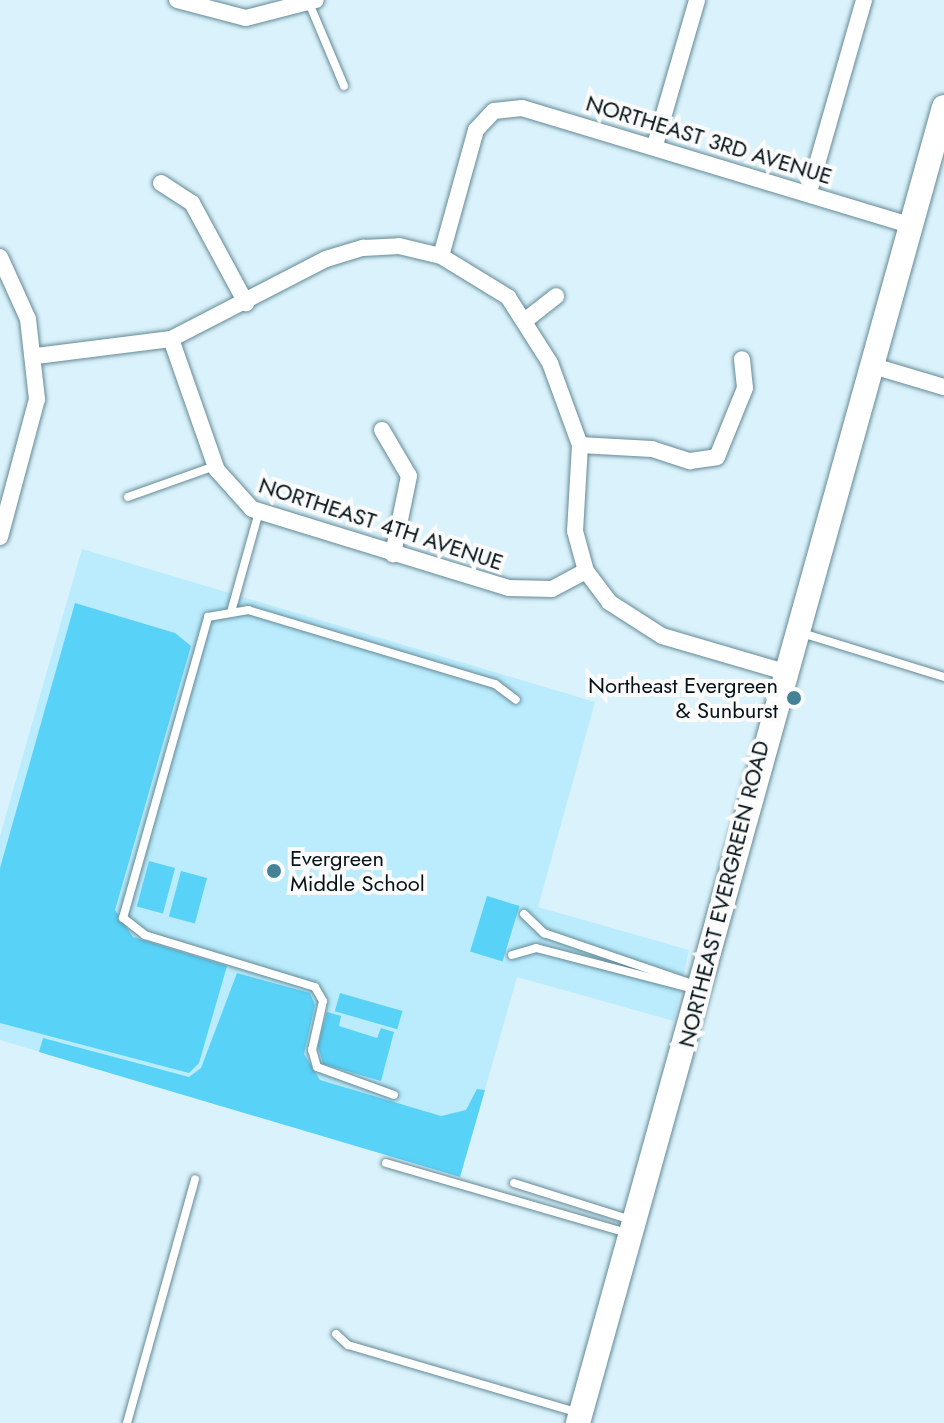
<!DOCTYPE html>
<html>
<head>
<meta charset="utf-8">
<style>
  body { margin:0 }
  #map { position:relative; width:944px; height:1423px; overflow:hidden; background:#daf2fb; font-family:Jost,sans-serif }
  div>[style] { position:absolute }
  .built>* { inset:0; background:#baecfd }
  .green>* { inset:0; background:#59d2f7; transform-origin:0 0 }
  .roads { filter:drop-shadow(0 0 2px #638996) drop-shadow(0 0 2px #638996) }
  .service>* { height:8px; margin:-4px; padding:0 4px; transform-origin:4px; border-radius:4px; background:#fff }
  .minor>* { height:16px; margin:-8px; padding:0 8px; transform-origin:8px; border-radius:8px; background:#fff }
  .primary>* { height:24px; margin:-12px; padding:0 12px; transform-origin:12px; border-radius:12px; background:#fff }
  .dots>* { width:22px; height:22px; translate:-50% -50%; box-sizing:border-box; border:4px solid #fbfbfb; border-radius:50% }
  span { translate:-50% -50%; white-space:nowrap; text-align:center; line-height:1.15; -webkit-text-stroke:8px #fbfbfb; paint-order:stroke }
  .street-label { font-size:22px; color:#041217 }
  .poi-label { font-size:22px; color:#041217 }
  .right { translate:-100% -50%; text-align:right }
  .left { translate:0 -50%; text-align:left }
</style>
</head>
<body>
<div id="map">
  <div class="built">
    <div style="clip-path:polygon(82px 549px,595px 702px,538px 907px,689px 950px,674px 1021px,517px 977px,460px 1177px,0 1040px,0 836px)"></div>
  </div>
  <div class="green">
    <div style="clip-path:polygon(75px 603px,175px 633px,191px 646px,115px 910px,133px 937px,227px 966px,199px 1063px,189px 1073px,0 1023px,0 868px)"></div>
    <div style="left:149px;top:861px;width:27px;height:47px;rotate:15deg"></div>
    <div style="left:181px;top:871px;width:27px;height:47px;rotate:15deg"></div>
    <div style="left:487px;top:896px;width:34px;height:58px;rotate:17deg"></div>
    <div style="clip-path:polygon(237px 973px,310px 993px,315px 1005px,304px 1054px,320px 1080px,441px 1116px,466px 1110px,477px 1089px,485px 1090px,460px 1177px,39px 1052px,43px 1038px,189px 1077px,201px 1068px)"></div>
    <div style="left:340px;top:993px;width:65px;height:19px;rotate:16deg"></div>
    <div style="clip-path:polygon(327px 1012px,341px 1016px,339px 1026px,377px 1038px,381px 1028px,394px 1032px,381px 1081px,323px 1064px,318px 1046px)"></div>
  </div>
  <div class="roads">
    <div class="service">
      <div style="left:309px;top:3px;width:90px;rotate:67.1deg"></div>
      <div style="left:128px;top:497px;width:92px;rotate:-19.6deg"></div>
      <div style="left:231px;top:612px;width:104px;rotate:-74.4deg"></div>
      <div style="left:802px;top:633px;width:149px;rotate:17.2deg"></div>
      <div style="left:524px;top:914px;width:28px;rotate:44deg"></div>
      <div style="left:544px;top:933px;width:160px;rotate:19deg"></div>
      <div style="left:512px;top:955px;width:25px;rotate:-16deg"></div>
      <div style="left:536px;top:948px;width:164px;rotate:14.5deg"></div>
      <div style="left:394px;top:1095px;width:82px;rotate:-160deg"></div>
      <div style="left:317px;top:1067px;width:18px;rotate:-106deg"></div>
      <div style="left:312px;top:1050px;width:50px;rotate:-77.3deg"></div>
      <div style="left:323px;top:1001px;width:16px;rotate:-120deg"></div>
      <div style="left:315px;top:987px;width:178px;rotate:-163deg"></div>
      <div style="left:145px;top:935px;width:28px;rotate:-142deg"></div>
      <div style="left:123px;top:918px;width:313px;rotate:-74.2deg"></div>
      <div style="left:208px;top:617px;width:41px;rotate:-9.9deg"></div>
      <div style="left:248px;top:610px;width:258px;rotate:16.7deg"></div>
      <div style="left:495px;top:684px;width:26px;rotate:37deg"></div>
      <div style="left:386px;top:1163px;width:251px;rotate:16.2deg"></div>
      <div style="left:514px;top:1183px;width:123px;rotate:17.5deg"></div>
      <div style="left:336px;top:1334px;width:16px;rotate:43deg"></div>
      <div style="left:348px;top:1345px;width:238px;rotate:16.4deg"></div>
      <div style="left:127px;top:1423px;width:253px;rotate:-74.4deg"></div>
    </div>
    <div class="minor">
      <div style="left:177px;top:0;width:71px;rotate:14.6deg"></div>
      <div style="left:246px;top:18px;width:72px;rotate:-14.4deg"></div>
      <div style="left:655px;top:145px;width:151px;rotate:-73.8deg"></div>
      <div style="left:161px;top:183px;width:37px;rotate:33deg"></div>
      <div style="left:192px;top:203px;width:114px;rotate:61.6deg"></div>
      <div style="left:809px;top:192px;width:200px;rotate:-74deg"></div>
      <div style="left:441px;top:256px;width:131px;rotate:-74.5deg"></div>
      <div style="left:476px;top:130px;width:26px;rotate:-47deg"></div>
      <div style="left:494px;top:111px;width:28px;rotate:-6deg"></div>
      <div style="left:522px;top:108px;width:405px;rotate:16.8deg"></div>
      <div style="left:0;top:257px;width:68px;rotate:65.7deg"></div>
      <div style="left:28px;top:319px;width:81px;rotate:83.6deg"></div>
      <div style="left:37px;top:399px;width:143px;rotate:105deg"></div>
      <div style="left:527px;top:319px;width:37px;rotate:-38deg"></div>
      <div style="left:171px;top:339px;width:139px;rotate:70.7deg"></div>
      <div style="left:217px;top:470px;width:52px;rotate:48.1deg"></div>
      <div style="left:252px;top:509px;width:269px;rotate:17.1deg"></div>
      <div style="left:509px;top:588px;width:43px;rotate:1.3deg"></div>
      <div style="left:552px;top:589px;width:38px;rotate:-28deg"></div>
      <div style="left:36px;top:356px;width:136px;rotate:-7.2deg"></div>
      <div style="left:171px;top:339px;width:174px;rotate:-27.3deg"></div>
      <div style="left:326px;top:259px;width:39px;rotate:-17deg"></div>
      <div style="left:363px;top:248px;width:36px;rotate:-3deg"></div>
      <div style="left:399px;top:246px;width:43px;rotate:13.4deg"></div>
      <div style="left:441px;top:256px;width:79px;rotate:31.5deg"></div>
      <div style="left:508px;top:297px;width:78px;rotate:57.5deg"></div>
      <div style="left:550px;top:363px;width:87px;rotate:69.9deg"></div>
      <div style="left:580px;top:445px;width:86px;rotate:93.3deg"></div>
      <div style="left:575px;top:531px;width:41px;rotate:74.6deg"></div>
      <div style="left:586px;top:571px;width:39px;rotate:53deg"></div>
      <div style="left:609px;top:602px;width:63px;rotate:32.7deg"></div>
      <div style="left:662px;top:636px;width:125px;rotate:16.3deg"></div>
      <div style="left:870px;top:365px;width:77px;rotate:16.6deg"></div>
      <div style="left:382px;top:430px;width:53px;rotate:59.6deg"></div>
      <div style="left:409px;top:476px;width:80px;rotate:101.6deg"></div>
      <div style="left:580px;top:445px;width:72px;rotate:3.2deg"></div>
      <div style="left:652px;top:449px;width:40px;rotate:18deg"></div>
      <div style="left:690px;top:461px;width:27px;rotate:-8deg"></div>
      <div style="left:717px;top:457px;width:74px;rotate:-67.9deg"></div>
      <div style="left:745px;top:388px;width:29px;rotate:-96deg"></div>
    </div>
    <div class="primary">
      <div style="left:578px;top:1423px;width:1366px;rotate:-74.46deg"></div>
    </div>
  </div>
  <div class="dots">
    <div style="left:794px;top:698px;background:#438297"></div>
    <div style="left:274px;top:871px;background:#438297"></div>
  </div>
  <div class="street-label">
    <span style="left:709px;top:140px;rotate:17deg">NORTHEAST 3RD AVENUE</span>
    <span style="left:381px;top:524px;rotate:18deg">NORTHEAST 4TH AVENUE</span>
    <span style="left:724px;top:894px;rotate:-76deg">NORTHEAST EVERGREEN ROAD</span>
  </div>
  <div class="poi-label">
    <span class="right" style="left:778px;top:698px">Northeast Evergreen<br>&amp; Sunburst</span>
    <span class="left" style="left:290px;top:871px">Evergreen<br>Middle School</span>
  </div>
</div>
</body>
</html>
